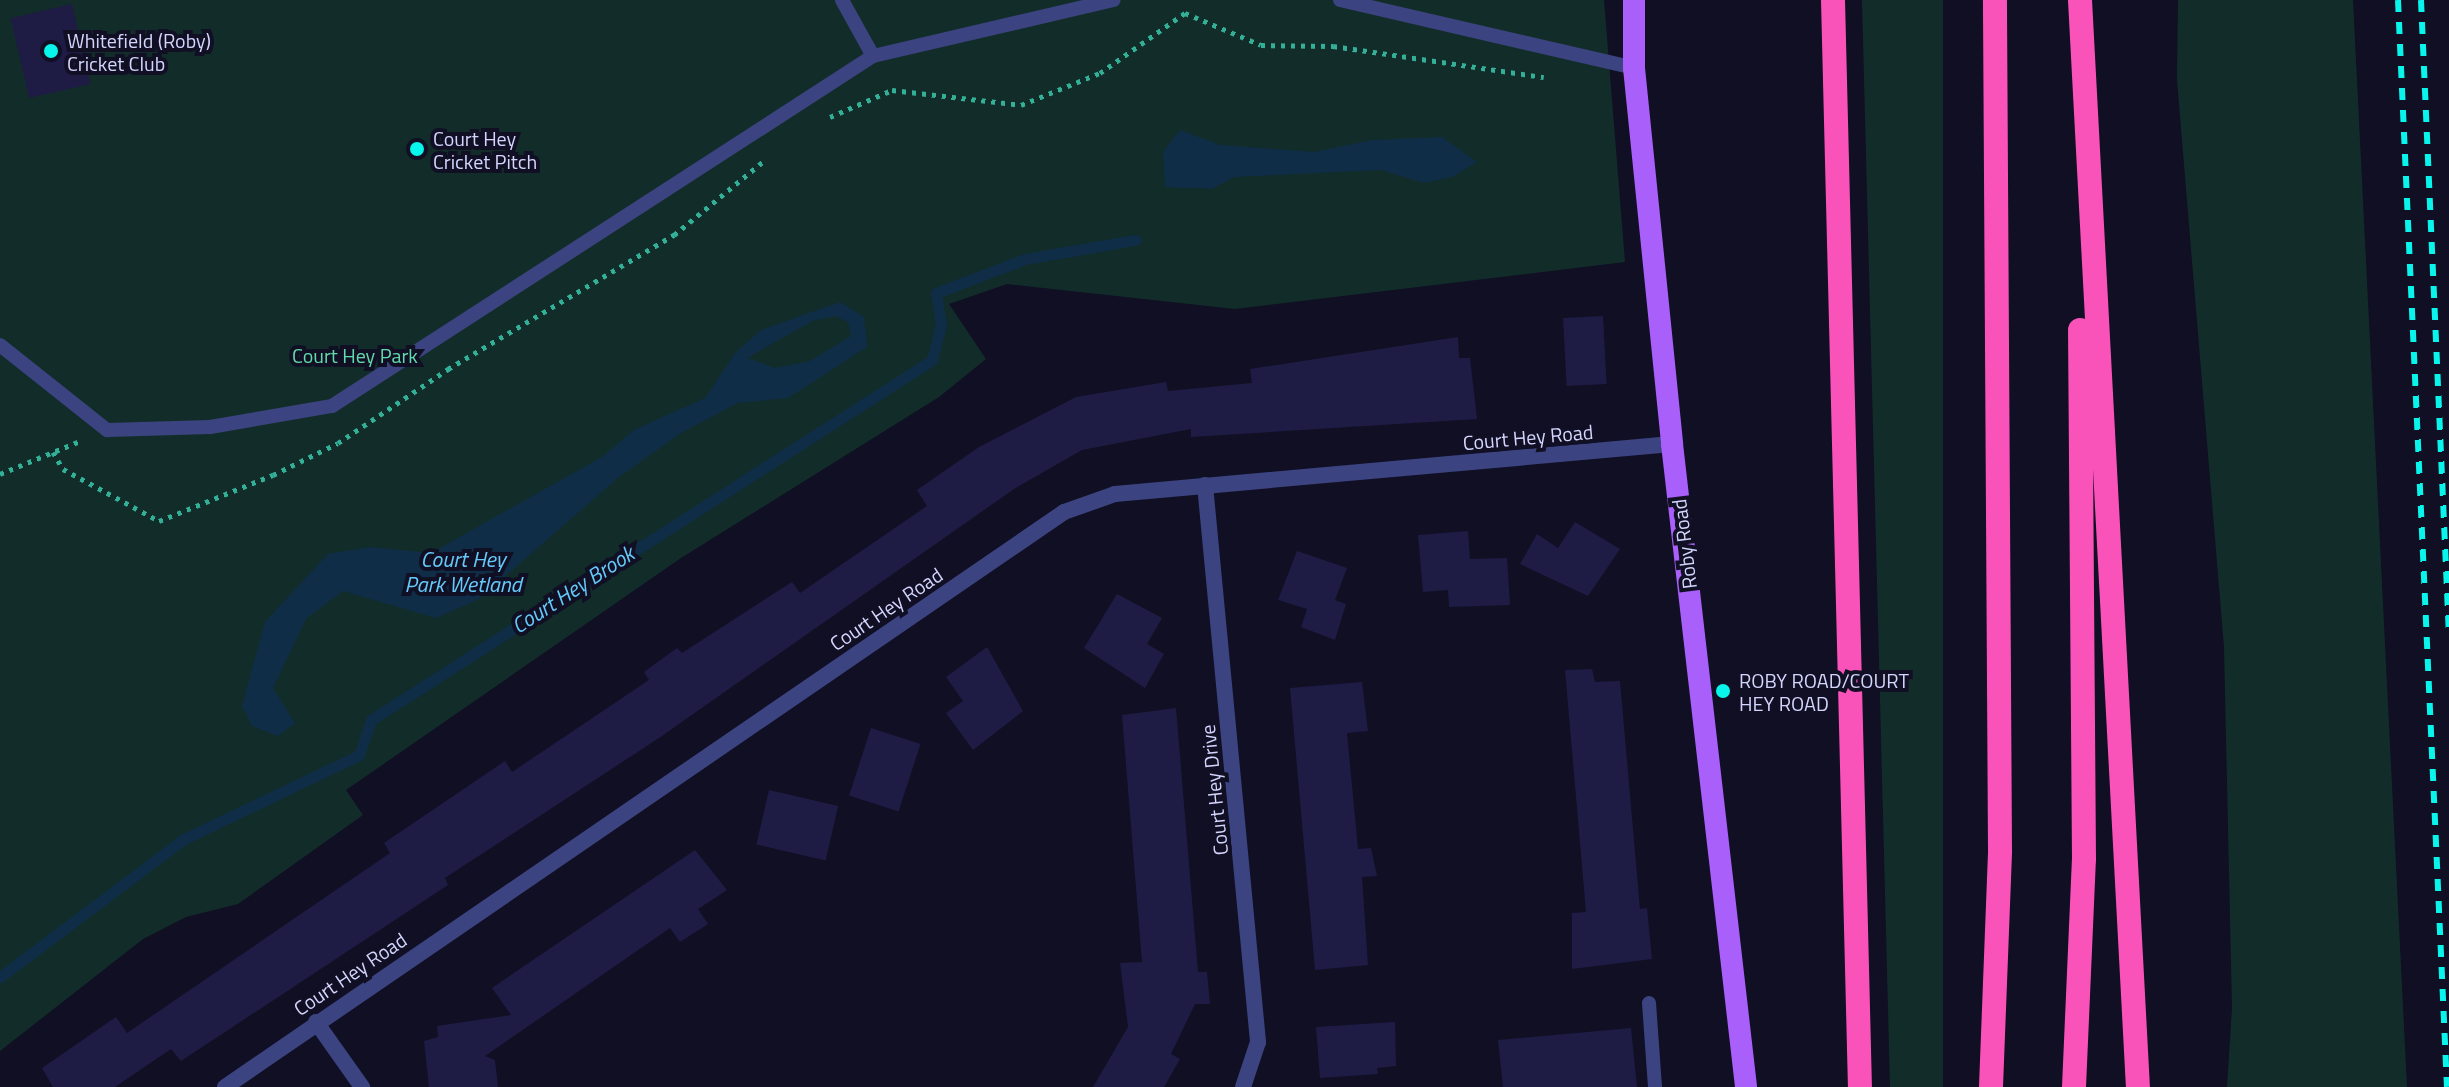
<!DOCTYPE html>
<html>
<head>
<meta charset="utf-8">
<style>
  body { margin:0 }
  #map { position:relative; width:2449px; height:1087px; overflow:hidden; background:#100f24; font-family:"Titillium Web",sans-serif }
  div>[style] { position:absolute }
  .green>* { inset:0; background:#122d29 }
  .water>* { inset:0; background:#102d47 }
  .stream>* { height:11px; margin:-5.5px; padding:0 5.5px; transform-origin:5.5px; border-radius:5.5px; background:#102d47 }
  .building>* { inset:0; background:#1e1c44; transform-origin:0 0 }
  .path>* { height:5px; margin-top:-2.5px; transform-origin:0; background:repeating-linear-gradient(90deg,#33b198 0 4px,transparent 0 10px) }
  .service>* { height:14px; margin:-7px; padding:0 7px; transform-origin:7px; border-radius:7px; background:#3c4381 }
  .minor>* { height:16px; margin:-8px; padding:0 8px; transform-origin:8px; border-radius:8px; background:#3c4381 }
  .primary>* { height:22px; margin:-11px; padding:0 11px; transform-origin:11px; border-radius:11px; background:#a95ff9 }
  .motorway>* { height:24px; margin:-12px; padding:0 12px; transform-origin:12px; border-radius:12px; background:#f953ba }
  .rail>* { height:6px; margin-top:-3px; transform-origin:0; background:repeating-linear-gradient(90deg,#09f4ea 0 12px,transparent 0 22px) }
  .dots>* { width:22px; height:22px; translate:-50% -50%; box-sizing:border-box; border:4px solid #100f24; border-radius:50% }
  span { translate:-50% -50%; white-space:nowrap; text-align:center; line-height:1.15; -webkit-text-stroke:8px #100f24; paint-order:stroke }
  .poi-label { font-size:20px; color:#d3d5fd }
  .left { translate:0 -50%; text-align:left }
  .park-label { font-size:20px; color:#62dbab }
  .street-label { font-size:20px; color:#d3d5fd }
  .water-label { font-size:22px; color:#65caf9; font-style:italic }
</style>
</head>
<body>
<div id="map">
  <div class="green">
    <div style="clip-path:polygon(0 0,1604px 0,1625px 262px,1235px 309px,1007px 284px,949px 304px,986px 359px,939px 397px,681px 558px,346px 790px,363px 815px,238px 904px,186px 917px,143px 939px,0 1051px)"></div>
    <div style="clip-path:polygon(1862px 0,1943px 0,1943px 1087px,1890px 1087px)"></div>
    <div style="clip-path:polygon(2178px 0,2353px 0,2407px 1087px,2227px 1087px,2232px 1008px,2224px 647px,2177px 80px)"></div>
  </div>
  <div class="water">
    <div style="clip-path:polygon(1180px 130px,1220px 145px,1314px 152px,1372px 140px,1442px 137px,1477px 162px,1452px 177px,1424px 183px,1381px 170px,1234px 177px,1212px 189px,1165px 187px,1163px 152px)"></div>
    <div style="clip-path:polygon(evenodd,840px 302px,864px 317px,867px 347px,788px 398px,738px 403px,681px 433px,619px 477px,479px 599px,436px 618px,343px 591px,306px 619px,273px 688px,295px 723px,278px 736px,252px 726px,242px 706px,265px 622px,328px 554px,370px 547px,431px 553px,602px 457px,634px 430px,705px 398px,735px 353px,761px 330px,840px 302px,835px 316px,848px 322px,851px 336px,810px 361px,775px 368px,747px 358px,812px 321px,835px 316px)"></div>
  </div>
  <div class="stream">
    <div style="left:0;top:977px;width:230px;rotate:-36.9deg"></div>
    <div style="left:184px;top:839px;width:194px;rotate:-25.6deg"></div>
    <div style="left:359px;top:755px;width:37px;rotate:-71deg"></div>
    <div style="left:371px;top:720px;width:667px;rotate:-32.69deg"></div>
    <div style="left:932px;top:360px;width:36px;rotate:-76deg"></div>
    <div style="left:941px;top:325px;width:32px;rotate:-99deg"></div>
    <div style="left:936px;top:293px;width:95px;rotate:-20.9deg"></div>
    <div style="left:1025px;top:259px;width:112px;rotate:-9.8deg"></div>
  </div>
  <div class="building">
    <div style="left:72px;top:4px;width:82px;height:63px;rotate:77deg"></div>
    <div style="left:1603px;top:316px;width:68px;height:40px;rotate:87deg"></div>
    <div style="clip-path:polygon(1458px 337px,1459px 358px,1470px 358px,1477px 419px,1191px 437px,1191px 429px,1082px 450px,1014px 489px,659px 738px,445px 878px,448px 885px,181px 1061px,171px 1049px,115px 1087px,53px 1087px,42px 1068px,116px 1017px,127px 1033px,390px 853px,384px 843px,505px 761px,512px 772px,649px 680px,644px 672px,677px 648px,682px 653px,792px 582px,800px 593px,927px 506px,917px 490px,979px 447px,1076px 397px,1166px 382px,1168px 391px,1252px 383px,1250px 369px)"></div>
    <div style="clip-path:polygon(1575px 522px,1620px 549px,1588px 596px,1520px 564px,1537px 534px,1558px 548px)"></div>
    <div style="clip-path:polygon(1468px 531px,1470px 559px,1507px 558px,1510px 605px,1449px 607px,1448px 590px,1423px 592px,1418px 535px)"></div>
    <div style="clip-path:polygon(1297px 551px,1347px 568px,1335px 600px,1346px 604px,1335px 640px,1301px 627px,1307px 609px,1278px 600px)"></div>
    <div style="clip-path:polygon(1117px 594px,1162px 618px,1147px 644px,1164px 654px,1145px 688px,1084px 648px)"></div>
    <div style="clip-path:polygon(987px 647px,1023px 711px,973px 750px,946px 713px,963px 701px,946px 677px)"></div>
    <div style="clip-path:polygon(1592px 669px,1595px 682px,1620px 681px,1640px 909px,1647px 908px,1652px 959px,1572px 969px,1572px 913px,1586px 912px,1565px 670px)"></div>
    <div style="clip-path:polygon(1362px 682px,1368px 731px,1347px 733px,1358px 849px,1371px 848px,1377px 876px,1362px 877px,1368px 965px,1315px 970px,1290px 688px)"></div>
    <div style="clip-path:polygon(1176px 708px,1198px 972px,1207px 972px,1210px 1004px,1195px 1004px,1171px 1054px,1180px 1059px,1164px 1087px,1093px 1087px,1128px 1027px,1120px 963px,1142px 962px,1122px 715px)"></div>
    <div style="left:871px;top:728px;width:52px;height:71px;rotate:18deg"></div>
    <div style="left:769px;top:790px;width:71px;height:56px;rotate:13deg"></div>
    <div style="clip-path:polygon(695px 850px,727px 890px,698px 909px,708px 924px,680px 942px,670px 928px,485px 1056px,495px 1060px,498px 1087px,429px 1087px,424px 1041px,438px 1037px,437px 1026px,511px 1015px,492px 988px)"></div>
    <div style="clip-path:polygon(1395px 1022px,1396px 1066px,1377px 1068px,1378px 1074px,1320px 1078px,1316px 1027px)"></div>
    <div style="clip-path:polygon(1631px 1028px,1637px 1087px,1503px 1087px,1498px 1040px)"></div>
  </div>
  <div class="path">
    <div style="left:830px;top:117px;width:68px;rotate:-23.5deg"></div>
    <div style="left:892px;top:90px;width:130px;rotate:6.6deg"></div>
    <div style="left:1021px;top:105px;width:85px;rotate:-22.1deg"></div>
    <div style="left:1100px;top:73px;width:104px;rotate:-35.2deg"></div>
    <div style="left:1185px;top:13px;width:82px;rotate:22.8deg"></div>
    <div style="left:1261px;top:45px;width:72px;rotate:0.8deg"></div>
    <div style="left:1333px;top:46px;width:213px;rotate:8.4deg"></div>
    <div style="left:53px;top:452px;width:20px;rotate:60deg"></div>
    <div style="left:63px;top:469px;width:109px;rotate:28.4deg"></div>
    <div style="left:159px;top:521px;width:123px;rotate:-22deg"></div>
    <div style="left:273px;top:475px;width:72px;rotate:-26.2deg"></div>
    <div style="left:338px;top:443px;width:133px;rotate:-33.9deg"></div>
    <div style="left:448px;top:369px;width:263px;rotate:-30.7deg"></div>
    <div style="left:674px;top:235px;width:118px;rotate:-39.5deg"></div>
    <div style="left:0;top:474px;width:87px;rotate:-22.4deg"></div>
  </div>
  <div class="service">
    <div style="left:1340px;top:0;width:302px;rotate:13deg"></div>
    <div style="left:873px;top:56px;width:247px;rotate:-13.1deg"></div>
    <div style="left:0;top:345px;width:137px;rotate:38.5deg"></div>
    <div style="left:107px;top:430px;width:103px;rotate:-1.7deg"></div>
    <div style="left:210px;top:427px;width:124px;rotate:-9.8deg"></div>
    <div style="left:332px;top:406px;width:644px;rotate:-32.9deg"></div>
    <div style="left:873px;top:56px;width:64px;rotate:-119deg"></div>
    <div style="left:1649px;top:1003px;width:84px;rotate:85.9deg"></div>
  </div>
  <div class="minor">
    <div style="left:1205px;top:485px;width:560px;rotate:84.56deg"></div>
    <div style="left:1258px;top:1042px;width:47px;rotate:108.4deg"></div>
    <div style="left:316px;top:1022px;width:80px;rotate:54.7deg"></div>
    <div style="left:225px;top:1087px;width:1017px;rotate:-34.42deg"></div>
    <div style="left:1064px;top:512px;width:54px;rotate:-19.4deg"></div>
    <div style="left:1115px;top:494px;width:559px;rotate:-5.13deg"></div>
  </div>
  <div class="primary">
    <div style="left:1634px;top:0;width:68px;rotate:90deg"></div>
    <div style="left:1634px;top:68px;width:378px;rotate:84.2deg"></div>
    <div style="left:1672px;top:444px;width:647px;rotate:83.43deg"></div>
  </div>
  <div class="motorway">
    <div style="left:1833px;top:0;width:1087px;rotate:88.58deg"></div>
    <div style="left:2080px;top:0;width:1089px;rotate:86.95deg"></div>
    <div style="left:1991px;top:1087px;width:236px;rotate:-87.8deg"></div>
    <div style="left:2000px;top:851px;width:851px;rotate:-90.34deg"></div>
    <div style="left:2074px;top:1087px;width:228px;rotate:-87.5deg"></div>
    <div style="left:2084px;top:859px;width:529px;rotate:-90.43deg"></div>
  </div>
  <div class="rail">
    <div style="left:2398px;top:0;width:1088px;rotate:87.42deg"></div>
    <div style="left:2421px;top:0;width:637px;rotate:87.48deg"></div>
  </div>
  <div class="dots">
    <div style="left:51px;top:51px;background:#09f4ea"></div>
    <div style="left:417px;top:149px;background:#09f4ea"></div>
    <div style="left:1723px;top:691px;background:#09f4ea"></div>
  </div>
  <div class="poi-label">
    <span class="left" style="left:67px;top:52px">Whitefield (Roby)<br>Cricket Club</span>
    <span class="left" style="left:433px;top:150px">Court Hey<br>Cricket Pitch</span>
    <span class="left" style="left:1739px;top:692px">ROBY ROAD/COURT<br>HEY ROAD</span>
  </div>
  <div class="park-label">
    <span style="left:355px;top:355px">Court Hey Park</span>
  </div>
  <div class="street-label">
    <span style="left:1528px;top:437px;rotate:-5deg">Court Hey Road</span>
    <span style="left:1684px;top:544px;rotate:-97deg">Roby Road</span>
    <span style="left:886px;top:609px;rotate:-34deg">Court Hey Road</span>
    <span style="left:1214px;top:790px;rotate:-96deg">Court Hey Drive</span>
    <span style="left:350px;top:974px;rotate:-34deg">Court Hey Road</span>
  </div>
  <div class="water-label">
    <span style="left:463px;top:572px">Court Hey<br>Park Wetland</span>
    <span style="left:573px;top:590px;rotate:-33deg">Court Hey Brook</span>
  </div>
</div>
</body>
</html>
